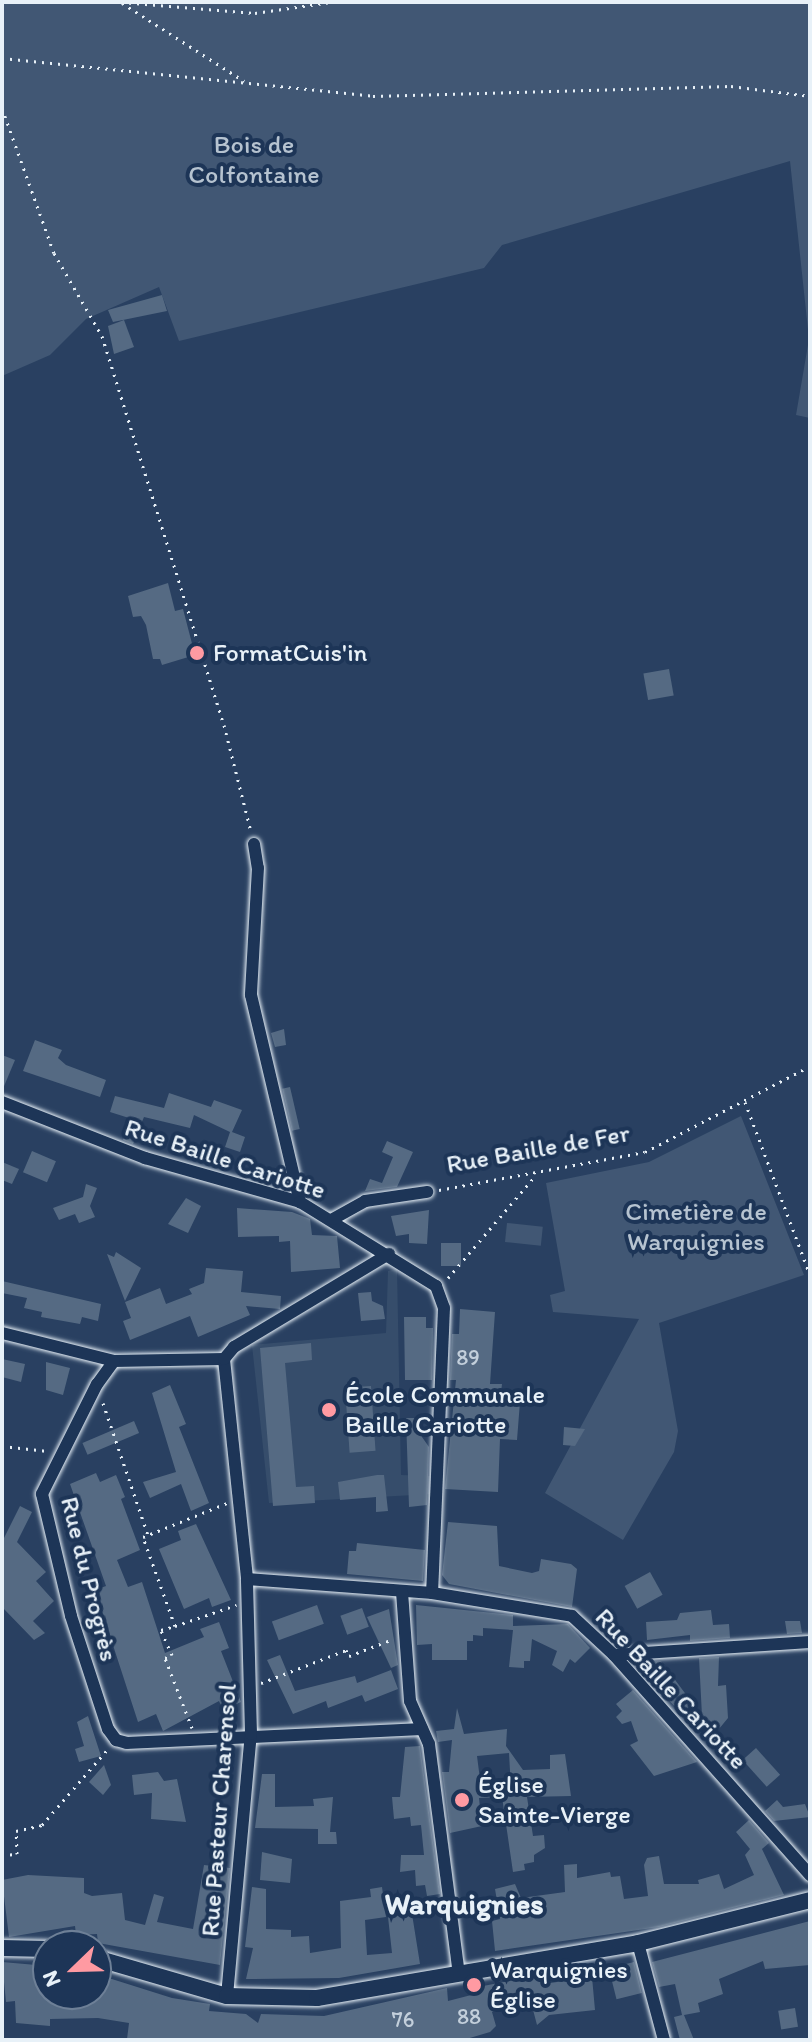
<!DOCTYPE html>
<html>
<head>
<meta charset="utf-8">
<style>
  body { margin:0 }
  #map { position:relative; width:812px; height:2042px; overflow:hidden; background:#294061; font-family:Itim,sans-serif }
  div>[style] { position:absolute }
  .built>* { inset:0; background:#364d6b }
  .green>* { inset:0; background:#415774; transform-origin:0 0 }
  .building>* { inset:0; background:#556a83; transform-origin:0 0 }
  .path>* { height:3px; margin-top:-1.5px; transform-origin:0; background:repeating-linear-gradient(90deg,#e8f1f8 0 2px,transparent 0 8px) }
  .roads { filter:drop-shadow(0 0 2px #e8f1f8) drop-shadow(0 0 2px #e8f1f8) }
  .minor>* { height:12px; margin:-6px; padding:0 6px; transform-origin:6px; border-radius:6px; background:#1d3557 }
  .tertiary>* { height:16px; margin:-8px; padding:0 8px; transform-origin:8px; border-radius:8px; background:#1d3557 }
  .dots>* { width:22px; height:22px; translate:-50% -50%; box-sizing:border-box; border:4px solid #1d3557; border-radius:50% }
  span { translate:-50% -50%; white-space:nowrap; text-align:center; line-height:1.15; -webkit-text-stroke:8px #1d3557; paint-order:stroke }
  .number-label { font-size:22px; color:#c3cfdb }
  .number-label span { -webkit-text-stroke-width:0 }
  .park-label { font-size:26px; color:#b6c3d0 }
  .poi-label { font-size:26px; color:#e8f1f8 }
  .left { translate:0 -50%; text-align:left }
  .street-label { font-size:26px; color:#e8f1f8 }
  .quarter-label { font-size:30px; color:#e8f1f8; font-weight:700 }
  .frame { position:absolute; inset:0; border:4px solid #e8f1f8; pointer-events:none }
  .north { position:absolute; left:32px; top:1930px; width:80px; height:80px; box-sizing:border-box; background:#1d3557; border:2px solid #6e8097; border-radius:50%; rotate:247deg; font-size:22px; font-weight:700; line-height:32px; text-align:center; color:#e8f1f8 }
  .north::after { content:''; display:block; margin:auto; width:28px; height:36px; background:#ff9aa2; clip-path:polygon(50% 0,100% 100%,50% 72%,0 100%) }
</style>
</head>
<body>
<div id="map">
  <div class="built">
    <div style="clip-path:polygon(397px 1269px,401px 1475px,430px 1476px,432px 1494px,269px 1503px,252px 1345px,386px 1333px,388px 1271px)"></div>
  </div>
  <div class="green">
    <div style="clip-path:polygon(2px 2px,810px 2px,810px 418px,796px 415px,809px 339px,790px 161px,502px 245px,484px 268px,179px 341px,159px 287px,86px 319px,50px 355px,2px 376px)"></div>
    <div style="clip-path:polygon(741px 1116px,804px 1275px,659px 1323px,678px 1431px,674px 1452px,623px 1540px,545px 1493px,639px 1319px,553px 1312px,550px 1295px,565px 1291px,546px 1183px,649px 1162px)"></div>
    <div style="left:507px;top:1223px;width:36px;height:19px;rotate:6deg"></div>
  </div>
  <div class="building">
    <div style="clip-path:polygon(162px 295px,167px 311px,113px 322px,108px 310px)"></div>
    <div style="clip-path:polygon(124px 320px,134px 347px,114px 354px,108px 326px)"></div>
    <div style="clip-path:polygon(168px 583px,175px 611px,183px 609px,195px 655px,162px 665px,160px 659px,153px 659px,146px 625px,141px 616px,133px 617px,128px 596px)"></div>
    <div style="left:669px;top:669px;width:27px;height:26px;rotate:80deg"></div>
    <div style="clip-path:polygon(284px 1029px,286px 1045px,275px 1047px,271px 1033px)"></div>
    <div style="clip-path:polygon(35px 1040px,62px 1050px,58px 1058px,66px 1065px,106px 1080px,100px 1097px,23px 1071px)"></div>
    <div style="clip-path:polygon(2px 1055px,15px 1060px,2px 1091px)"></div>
    <div style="left:290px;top:1087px;width:43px;height:8px;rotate:77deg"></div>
    <div style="clip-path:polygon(169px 1093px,211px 1107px,214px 1100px,242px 1110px,232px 1132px,245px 1137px,240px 1152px,225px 1147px,230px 1132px,194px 1115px,190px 1128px,144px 1117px,133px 1144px,123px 1140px,129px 1118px,110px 1112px,115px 1096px,164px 1108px)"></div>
    <div style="clip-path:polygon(387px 1141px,413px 1152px,397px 1187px,365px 1191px,370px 1179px,382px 1183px,393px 1157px,382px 1152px)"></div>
    <div style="left:32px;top:1151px;width:26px;height:23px;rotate:23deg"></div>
    <div style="clip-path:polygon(2px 1162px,19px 1169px,12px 1184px,2px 1180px)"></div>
    <div style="clip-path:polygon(86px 1184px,97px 1188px,90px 1206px,95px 1217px,79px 1223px,75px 1214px,59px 1220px,53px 1208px,83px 1197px)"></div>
    <div style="clip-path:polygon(186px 1198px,201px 1206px,188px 1233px,168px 1224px)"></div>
    <div style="clip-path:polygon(237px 1208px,292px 1212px,310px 1219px,312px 1235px,337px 1236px,340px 1268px,291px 1272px,290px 1241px,279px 1242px,279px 1236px,238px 1237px)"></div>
    <div style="clip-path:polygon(429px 1210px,427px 1244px,409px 1243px,409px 1234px,396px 1236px,391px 1216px)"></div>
    <div style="left:441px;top:1243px;width:20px;height:23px"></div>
    <div style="clip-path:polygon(116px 1252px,141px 1268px,125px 1301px,107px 1254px,114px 1257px)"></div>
    <div style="clip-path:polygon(206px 1268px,243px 1271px,241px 1292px,281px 1296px,280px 1309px,246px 1306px,250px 1315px,198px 1337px,190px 1316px,130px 1340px,123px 1321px,131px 1318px,125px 1302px,160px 1288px,166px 1304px,192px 1294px,189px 1289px,204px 1283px)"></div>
    <div style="clip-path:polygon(2px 1281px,101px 1304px,98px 1321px,82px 1317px,80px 1324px,41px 1317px,42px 1312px,24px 1308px,27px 1298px,2px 1293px)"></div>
    <div style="clip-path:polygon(371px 1292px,372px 1301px,383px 1306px,385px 1319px,361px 1321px,358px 1293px)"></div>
    <div style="clip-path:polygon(460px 1309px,495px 1312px,490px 1384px,502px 1384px,500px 1400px,520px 1402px,517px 1440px,500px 1439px,498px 1492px,445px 1489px,456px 1380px,450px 1380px,452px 1334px,459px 1334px)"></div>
    <div style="clip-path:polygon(404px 1317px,426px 1317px,426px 1328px,433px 1328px,432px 1380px,405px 1380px)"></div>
    <div style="clip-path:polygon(311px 1343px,312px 1360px,285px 1363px,296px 1487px,314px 1486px,315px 1503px,273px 1506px,260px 1348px)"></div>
    <div style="clip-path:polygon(2px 1359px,25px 1364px,21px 1382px,2px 1377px)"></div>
    <div style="clip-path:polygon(46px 1362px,70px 1368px,63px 1395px,46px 1390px)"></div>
    <div style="clip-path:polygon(170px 1385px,186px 1424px,179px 1427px,209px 1503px,191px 1511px,181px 1484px,150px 1498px,143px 1482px,176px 1472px,152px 1393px)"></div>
    <div style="left:371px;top:1386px;width:65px;height:26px;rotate:86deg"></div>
    <div style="clip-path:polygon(406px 1418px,421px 1418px,422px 1437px,429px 1447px,427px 1505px,409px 1507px)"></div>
    <div style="left:134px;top:1421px;width:13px;height:56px;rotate:67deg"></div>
    <div style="clip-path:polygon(564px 1427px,585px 1429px,575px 1446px,563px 1445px)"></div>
    <div style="clip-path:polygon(96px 1473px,100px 1482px,116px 1475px,125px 1497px,121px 1499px,140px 1550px,117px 1560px,128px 1587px,142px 1582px,165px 1653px,204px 1637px,200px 1629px,219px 1622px,229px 1648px,221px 1651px,241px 1702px,223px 1710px,219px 1701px,163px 1731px,156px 1714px,138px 1722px,95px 1590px,106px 1586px,70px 1484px)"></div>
    <div style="clip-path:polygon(377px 1475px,384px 1475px,388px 1511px,376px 1512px,376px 1497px,340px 1500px,338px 1482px)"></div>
    <div style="clip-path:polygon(20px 1506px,32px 1512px,17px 1542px,46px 1572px,36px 1581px,54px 1601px,33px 1621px,45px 1633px,34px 1640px,2px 1607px,2px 1542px)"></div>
    <div style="clip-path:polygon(448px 1522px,497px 1526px,499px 1566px,532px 1573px,539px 1571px,541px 1559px,571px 1564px,577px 1569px,572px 1607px,449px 1584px,442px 1575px)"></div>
    <div style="clip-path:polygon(196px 1524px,231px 1600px,212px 1607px,209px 1598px,184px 1609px,159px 1549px,181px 1540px,178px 1531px)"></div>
    <div style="clip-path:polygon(357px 1543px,425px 1550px,423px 1581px,347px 1574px,349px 1551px,356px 1551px)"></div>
    <div style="left:650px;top:1572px;width:26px;height:29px;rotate:61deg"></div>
    <div style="left:317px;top:1605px;width:20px;height:48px;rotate:70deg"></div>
    <div style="clip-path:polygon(416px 1605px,513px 1615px,513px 1626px,568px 1624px,590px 1648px,575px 1663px,570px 1659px,563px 1672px,552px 1665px,557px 1651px,532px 1639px,530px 1661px,524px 1661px,524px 1668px,509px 1667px,513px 1630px,483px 1628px,483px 1636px,473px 1635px,473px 1641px,467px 1641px,467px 1660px,432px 1660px,432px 1644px,417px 1645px)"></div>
    <div style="left:362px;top:1608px;width:20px;height:23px;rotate:70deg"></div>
    <div style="clip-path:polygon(389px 1609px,398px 1665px,391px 1668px,367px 1617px)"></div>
    <div style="clip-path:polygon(711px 1610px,713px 1625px,729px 1624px,730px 1638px,690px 1641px,690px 1635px,647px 1640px,646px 1622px,677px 1620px,680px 1613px)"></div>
    <div style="clip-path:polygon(785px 1621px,800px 1621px,802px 1633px,787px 1634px)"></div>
    <div style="clip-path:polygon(280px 1655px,295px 1691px,355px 1676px,357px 1683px,391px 1670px,398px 1689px,365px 1702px,362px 1695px,328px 1708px,326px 1701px,293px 1714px,267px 1660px)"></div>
    <div style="clip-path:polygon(719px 1657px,718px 1686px,726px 1685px,728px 1718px,714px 1735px,718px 1742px,713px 1746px,633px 1663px,661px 1661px,702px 1716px,699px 1658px)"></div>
    <div style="clip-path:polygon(633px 1690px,671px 1733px,697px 1762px,654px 1776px,630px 1745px,638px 1741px,631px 1721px,622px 1724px,616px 1717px,622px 1711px,616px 1704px)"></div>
    <div style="clip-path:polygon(evenodd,457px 1708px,464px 1734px,507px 1729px,506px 1746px,523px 1770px,550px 1769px,550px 1755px,565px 1754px,571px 1796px,527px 1797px,533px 1836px,544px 1835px,545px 1848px,534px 1855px,534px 1862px,524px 1864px,525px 1870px,513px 1872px,502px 1797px,479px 1798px,482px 1826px,450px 1833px,442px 1772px,449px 1772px,452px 1740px,438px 1742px,436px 1731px,454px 1729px,457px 1708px,509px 1753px,511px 1789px,481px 1787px,477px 1756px,509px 1753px)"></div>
    <div style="clip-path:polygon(88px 1716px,101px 1756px,79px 1762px,75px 1749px,84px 1746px,77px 1722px)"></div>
    <div style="clip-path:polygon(420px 1746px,440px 1894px,427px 1896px,425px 1885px,416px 1886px,415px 1870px,400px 1872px,401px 1855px,424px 1855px,421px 1825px,411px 1826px,410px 1817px,394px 1819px,392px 1797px,400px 1797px,405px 1747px)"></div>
    <div style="left:756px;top:1748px;width:36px;height:18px;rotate:48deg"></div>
    <div style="clip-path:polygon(104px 1765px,111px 1785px,103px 1795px,89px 1782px)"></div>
    <div style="clip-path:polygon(158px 1772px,164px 1781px,177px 1779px,186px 1822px,151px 1819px,152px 1793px,134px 1795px,132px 1775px)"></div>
    <div style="clip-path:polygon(262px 1774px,275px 1774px,275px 1807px,314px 1806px,313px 1799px,333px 1797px,330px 1832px,336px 1832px,337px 1844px,318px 1844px,318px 1829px,255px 1828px)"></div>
    <div style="clip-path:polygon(777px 1800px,783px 1807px,805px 1804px,810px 1817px,774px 1821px,765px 1811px)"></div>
    <div style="clip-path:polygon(749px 1820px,769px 1843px,762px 1849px,784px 1895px,659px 1927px,495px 1951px,492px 1921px,500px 1919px,495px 1889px,515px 1884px,521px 1898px,565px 1892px,564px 1865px,577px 1864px,577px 1878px,610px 1872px,611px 1877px,620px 1876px,624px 1899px,648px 1896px,644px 1865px,647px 1858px,659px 1856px,664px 1884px,699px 1884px,698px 1880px,719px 1874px,724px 1889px,754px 1875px,745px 1855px,750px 1849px,736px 1832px)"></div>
    <div style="clip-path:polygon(262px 1852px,292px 1859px,290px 1883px,260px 1880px)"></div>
    <div style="clip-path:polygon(204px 1865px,230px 1868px,220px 1965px,98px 1943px,97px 1934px,76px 1935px,75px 1926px,9px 1937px,2px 1880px,28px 1875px,84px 1878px,84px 1893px,92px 1896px,122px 1893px,125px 1920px,145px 1925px,154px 1894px,164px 1897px,157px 1922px,193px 1929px)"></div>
    <div style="clip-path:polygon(252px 1887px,266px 1889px,266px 1929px,291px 1930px,291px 1937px,309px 1936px,310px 1953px,341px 1948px,340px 1901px,371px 1897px,370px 1889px,382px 1887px,386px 1917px,365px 1920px,367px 1955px,392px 1953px,388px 1917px,412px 1914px,420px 1964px,339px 1978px,246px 1979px,253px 1948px,245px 1947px)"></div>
    <div style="clip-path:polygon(810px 1921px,810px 1965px,765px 1969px,763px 1961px,719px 1979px,723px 1994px,698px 2003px,700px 2012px,684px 2015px,694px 2040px,680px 2040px,674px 2017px,682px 2015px,675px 1984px,659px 1987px,652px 1962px)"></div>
    <div style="clip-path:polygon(2px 1962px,48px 1966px,48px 1994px,96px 1994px,96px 1974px,172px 1998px,210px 2004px,209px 2011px,246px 2014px,258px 2023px,261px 2014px,324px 2016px,447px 1988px,448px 2001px,479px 1993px,478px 1987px,540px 1975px,543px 1984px,592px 1977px,595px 2010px,549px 2015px,537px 2025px,532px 2006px,492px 2012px,496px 2026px,490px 2032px,463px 2040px,136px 2040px,127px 2039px,129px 2023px,98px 2018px,50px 2019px,50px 2026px,16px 2023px,15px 2001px,6px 2002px)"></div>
    <div style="left:634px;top:1962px;width:32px;height:26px;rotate:76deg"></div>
    <div style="left:795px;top:2008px;width:19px;height:17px;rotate:81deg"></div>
  </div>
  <div class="path">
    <div style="left:121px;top:2px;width:134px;rotate:4.7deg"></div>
    <div style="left:255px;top:13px;width:77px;rotate:-8.2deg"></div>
    <div style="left:122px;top:3px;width:145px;rotate:32.6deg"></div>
    <div style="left:2px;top:58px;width:373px;rotate:5.8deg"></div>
    <div style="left:373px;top:96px;width:358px;rotate:-1.6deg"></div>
    <div style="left:731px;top:86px;width:80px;rotate:7.2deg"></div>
    <div style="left:2px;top:108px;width:154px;rotate:70.3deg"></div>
    <div style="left:54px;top:253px;width:96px;rotate:60deg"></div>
    <div style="left:102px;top:336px;width:408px;rotate:72.6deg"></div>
    <div style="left:224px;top:725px;width:110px;rotate:75.8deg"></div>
    <div style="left:745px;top:1102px;width:185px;rotate:69.4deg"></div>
    <div style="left:439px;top:1190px;width:209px;rotate:-10.5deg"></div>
    <div style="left:645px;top:1152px;width:186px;rotate:-27.5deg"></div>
    <div style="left:448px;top:1278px;width:134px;rotate:-49.5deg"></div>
    <div style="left:103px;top:1403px;width:139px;rotate:71.2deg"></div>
    <div style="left:2px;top:1446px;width:46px;rotate:6.2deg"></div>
    <div style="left:175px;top:1626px;width:65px;rotate:-19deg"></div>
    <div style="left:261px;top:1683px;width:91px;rotate:-21.2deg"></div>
    <div style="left:346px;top:1650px;width:7px;rotate:63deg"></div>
    <div style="left:349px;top:1656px;width:47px;rotate:-21.1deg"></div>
    <div style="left:192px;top:1728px;width:75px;rotate:-111.1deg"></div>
    <div style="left:165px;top:1658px;width:8px;rotate:-23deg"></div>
    <div style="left:172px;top:1655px;width:27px;rotate:-114deg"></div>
    <div style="left:161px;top:1630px;width:15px;rotate:-16deg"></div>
    <div style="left:175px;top:1626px;width:95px;rotate:-109.8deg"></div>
    <div style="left:143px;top:1537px;width:91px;rotate:-22deg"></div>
    <div style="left:2px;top:1855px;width:15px;rotate:-4deg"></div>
    <div style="left:17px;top:1854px;width:23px;rotate:-92deg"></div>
    <div style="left:16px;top:1831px;width:27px;rotate:-13deg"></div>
    <div style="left:42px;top:1825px;width:99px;rotate:-49.1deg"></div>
  </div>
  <div class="roads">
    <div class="minor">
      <div style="left:254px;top:844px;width:24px;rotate:81deg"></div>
      <div style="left:258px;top:868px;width:127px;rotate:93.2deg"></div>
      <div style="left:251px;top:995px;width:213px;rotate:76.7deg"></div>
      <div style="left:2px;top:1102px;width:154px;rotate:21.4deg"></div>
      <div style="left:145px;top:1158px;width:161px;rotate:15.8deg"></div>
      <div style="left:300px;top:1202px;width:160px;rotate:31.7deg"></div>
      <div style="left:436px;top:1286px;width:23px;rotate:70deg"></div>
      <div style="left:444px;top:1308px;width:285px;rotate:92.4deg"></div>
      <div style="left:333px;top:1219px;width:37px;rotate:-29deg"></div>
      <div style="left:365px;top:1201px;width:63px;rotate:-8.3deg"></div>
      <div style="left:2px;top:1333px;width:115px;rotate:14deg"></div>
      <div style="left:224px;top:1359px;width:221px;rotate:84deg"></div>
      <div style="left:247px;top:1579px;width:186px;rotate:4.3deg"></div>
      <div style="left:432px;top:1593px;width:142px;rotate:9.3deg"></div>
      <div style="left:572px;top:1616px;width:57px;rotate:42.9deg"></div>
      <div style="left:614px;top:1655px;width:295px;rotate:48.3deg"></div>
      <div style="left:224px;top:1359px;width:110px;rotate:179deg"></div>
      <div style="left:114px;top:1361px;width:29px;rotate:126deg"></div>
      <div style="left:97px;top:1384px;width:123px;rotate:116.6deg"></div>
      <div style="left:42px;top:1494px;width:125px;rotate:76.6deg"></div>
      <div style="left:71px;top:1616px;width:119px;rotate:71.9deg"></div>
      <div style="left:108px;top:1729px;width:14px;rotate:54deg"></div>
      <div style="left:116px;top:1740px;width:11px;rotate:15deg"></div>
      <div style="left:127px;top:1743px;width:295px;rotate:-2.7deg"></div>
      <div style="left:224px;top:1359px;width:16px;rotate:-50deg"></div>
      <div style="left:234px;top:1347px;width:181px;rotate:-31deg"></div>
      <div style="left:402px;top:1592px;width:109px;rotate:85.8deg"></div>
      <div style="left:410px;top:1701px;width:47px;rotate:66.2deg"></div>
      <div style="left:429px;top:1744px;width:232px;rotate:82.6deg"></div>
      <div style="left:614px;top:1655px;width:196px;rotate:-3.8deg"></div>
      <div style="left:638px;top:1943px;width:100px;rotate:75deg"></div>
      <div style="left:227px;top:1996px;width:263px;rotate:-84.8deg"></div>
      <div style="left:251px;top:1734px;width:155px;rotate:-91.5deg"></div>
    </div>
    <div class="tertiary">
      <div style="left:2px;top:1948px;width:46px;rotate:1.2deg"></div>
      <div style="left:96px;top:1958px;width:136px;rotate:16.2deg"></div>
      <div style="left:227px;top:1996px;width:90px;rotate:1.3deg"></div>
      <div style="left:317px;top:1998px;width:326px;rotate:-9.7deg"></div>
      <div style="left:638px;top:1943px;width:177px;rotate:-14deg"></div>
    </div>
  </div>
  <div class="dots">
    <div style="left:197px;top:653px;background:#ff9aa2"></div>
    <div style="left:329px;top:1410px;background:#ff9aa2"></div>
    <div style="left:462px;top:1800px;background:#ff9aa2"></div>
    <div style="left:474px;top:1985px;background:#ff9aa2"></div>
  </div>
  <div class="number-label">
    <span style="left:468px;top:1358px">89</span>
    <span style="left:469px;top:2017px">88</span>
    <span style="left:403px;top:2020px">76</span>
  </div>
  <div class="park-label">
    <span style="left:254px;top:160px">Bois de<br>Colfontaine</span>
    <span style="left:696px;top:1227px">Cimetière de<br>Warquignies</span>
  </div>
  <div class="poi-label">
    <span class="left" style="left:213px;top:653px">FormatCuis'in</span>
    <span class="left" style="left:345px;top:1410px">École Communale<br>Baille Cariotte</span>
    <span class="left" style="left:478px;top:1800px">Église<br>Sainte-Vierge</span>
    <span class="left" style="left:490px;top:1985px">Warquignies<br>Église</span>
  </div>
  <div class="street-label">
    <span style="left:538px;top:1149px;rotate:-10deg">Rue Baille de Fer</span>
    <span style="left:225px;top:1159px;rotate:18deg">Rue Baille Cariotte</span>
    <span style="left:89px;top:1579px;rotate:76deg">Rue du Progrès</span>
    <span style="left:671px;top:1689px;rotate:47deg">Rue Baille Cariotte</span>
    <span style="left:219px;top:1810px;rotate:-86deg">Rue Pasteur Charensol</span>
  </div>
  <div class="quarter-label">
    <span style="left:464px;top:1904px">Warquignies</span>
  </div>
  <div class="frame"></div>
  <div class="north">N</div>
</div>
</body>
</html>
